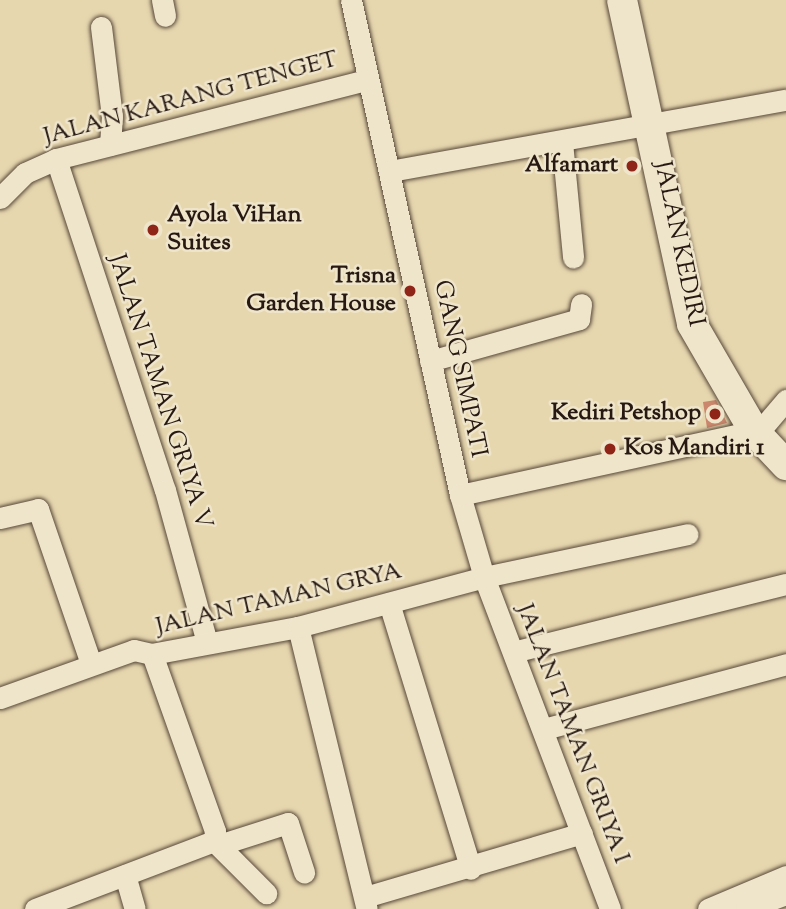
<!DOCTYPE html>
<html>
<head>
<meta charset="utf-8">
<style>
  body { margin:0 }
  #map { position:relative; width:786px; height:909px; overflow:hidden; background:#e7d7af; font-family:"Sorts Mill Goudy",serif }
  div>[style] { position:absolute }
  .building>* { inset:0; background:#ca876d }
  .roads { filter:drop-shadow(0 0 2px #574839) drop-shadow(0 0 2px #574839) }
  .street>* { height:21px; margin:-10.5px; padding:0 10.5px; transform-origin:10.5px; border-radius:10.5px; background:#efe5cb }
  .secondary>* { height:30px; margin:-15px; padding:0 15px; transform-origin:15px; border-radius:15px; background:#efe5cb }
  .dots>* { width:19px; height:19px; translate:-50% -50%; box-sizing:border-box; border:4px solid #efe5cb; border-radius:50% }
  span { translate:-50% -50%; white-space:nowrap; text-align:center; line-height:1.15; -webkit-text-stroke:5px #efe5cb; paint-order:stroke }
  .street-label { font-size:24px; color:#271912 }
  .poi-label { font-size:24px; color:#271912; font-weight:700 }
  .right { translate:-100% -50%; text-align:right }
  .left { translate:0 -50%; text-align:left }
</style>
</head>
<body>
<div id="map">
  <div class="building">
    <div style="clip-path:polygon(716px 400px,727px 423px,707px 428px,703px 402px)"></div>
  </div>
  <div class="roads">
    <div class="street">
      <div style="left:162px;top:0;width:16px;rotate:79deg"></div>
      <div style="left:351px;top:0;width:507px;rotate:77.58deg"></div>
      <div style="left:460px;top:495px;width:85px;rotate:73.7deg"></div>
      <div style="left:484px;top:577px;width:355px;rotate:69.2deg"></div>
      <div style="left:101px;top:27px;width:90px;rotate:83deg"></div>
      <div style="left:112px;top:116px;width:29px;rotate:94deg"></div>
      <div style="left:562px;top:142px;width:116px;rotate:84.5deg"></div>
      <div style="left:56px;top:159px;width:348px;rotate:71.8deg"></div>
      <div style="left:165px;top:490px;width:158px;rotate:74.6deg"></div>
      <div style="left:390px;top:171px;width:402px;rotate:-10.2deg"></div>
      <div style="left:0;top:198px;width:35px;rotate:-45deg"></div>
      <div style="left:25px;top:173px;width:34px;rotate:-24deg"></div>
      <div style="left:56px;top:159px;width:319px;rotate:-14.3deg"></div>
      <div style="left:430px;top:361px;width:155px;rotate:-15.7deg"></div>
      <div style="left:579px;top:319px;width:15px;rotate:-82deg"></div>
      <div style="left:757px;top:434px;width:45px;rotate:-49.5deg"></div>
      <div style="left:460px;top:495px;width:301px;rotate:-12.3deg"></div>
      <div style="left:0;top:518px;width:39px;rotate:-13deg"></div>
      <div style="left:38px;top:509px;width:164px;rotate:71.1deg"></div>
      <div style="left:389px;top:603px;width:278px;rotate:72.9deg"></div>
      <div style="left:298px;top:627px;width:290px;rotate:76.3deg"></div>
      <div style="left:513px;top:652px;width:281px;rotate:-14deg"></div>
      <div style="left:152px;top:654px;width:148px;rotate:-10.5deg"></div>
      <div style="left:298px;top:627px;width:193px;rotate:-15deg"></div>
      <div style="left:484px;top:577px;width:208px;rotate:-11.9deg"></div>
      <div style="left:152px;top:654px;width:188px;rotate:70.4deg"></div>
      <div style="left:215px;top:831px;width:10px;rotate:96deg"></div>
      <div style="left:0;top:698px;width:142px;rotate:-19.7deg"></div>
      <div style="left:134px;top:650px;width:18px;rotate:13deg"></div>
      <div style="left:544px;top:729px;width:251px;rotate:-15deg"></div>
      <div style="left:214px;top:841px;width:74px;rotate:45deg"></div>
      <div style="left:222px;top:844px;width:69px;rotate:-17.7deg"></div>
      <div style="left:288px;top:823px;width:52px;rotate:71.9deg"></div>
      <div style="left:125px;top:875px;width:35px;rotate:74deg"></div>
      <div style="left:365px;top:897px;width:226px;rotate:-16.4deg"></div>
      <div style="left:35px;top:909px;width:191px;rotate:-20.8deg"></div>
      <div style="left:708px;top:909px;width:85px;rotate:-22.9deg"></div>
      <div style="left:746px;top:909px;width:43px;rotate:-20.6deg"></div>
    </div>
    <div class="secondary">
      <div style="left:622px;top:0;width:331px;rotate:77.8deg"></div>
      <div style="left:692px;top:324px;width:124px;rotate:59.9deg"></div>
      <div style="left:754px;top:431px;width:47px;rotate:46.7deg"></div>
    </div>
  </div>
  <div class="dots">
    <div style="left:632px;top:166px;background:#8f2418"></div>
    <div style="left:153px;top:230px;background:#8f2418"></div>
    <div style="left:410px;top:291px;background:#8f2418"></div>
    <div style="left:715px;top:414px;background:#8f2418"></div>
    <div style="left:610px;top:449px;background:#8f2418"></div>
  </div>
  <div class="street-label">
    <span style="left:191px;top:99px;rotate:-15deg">JALAN KARANG TENGET</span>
    <span style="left:678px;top:244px;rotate:78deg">JALAN KEDIRI</span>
    <span style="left:459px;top:369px;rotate:78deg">GANG SIMPATI</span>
    <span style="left:159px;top:392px;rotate:72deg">JALAN TAMAN GRIYA V</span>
    <span style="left:279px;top:600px;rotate:-13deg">JALAN TAMAN GRYA</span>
    <span style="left:572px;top:734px;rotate:69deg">JALAN TAMAN GRIYA I</span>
  </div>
  <div class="poi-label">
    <span class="right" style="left:618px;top:166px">Alfamart</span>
    <span class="left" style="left:167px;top:230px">Ayola ViHan<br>Suites</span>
    <span class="right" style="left:396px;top:291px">Trisna<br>Garden House</span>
    <span class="right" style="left:701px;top:414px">Kediri Petshop</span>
    <span class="left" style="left:624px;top:449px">Kos Mandiri 1</span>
  </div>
</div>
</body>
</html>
